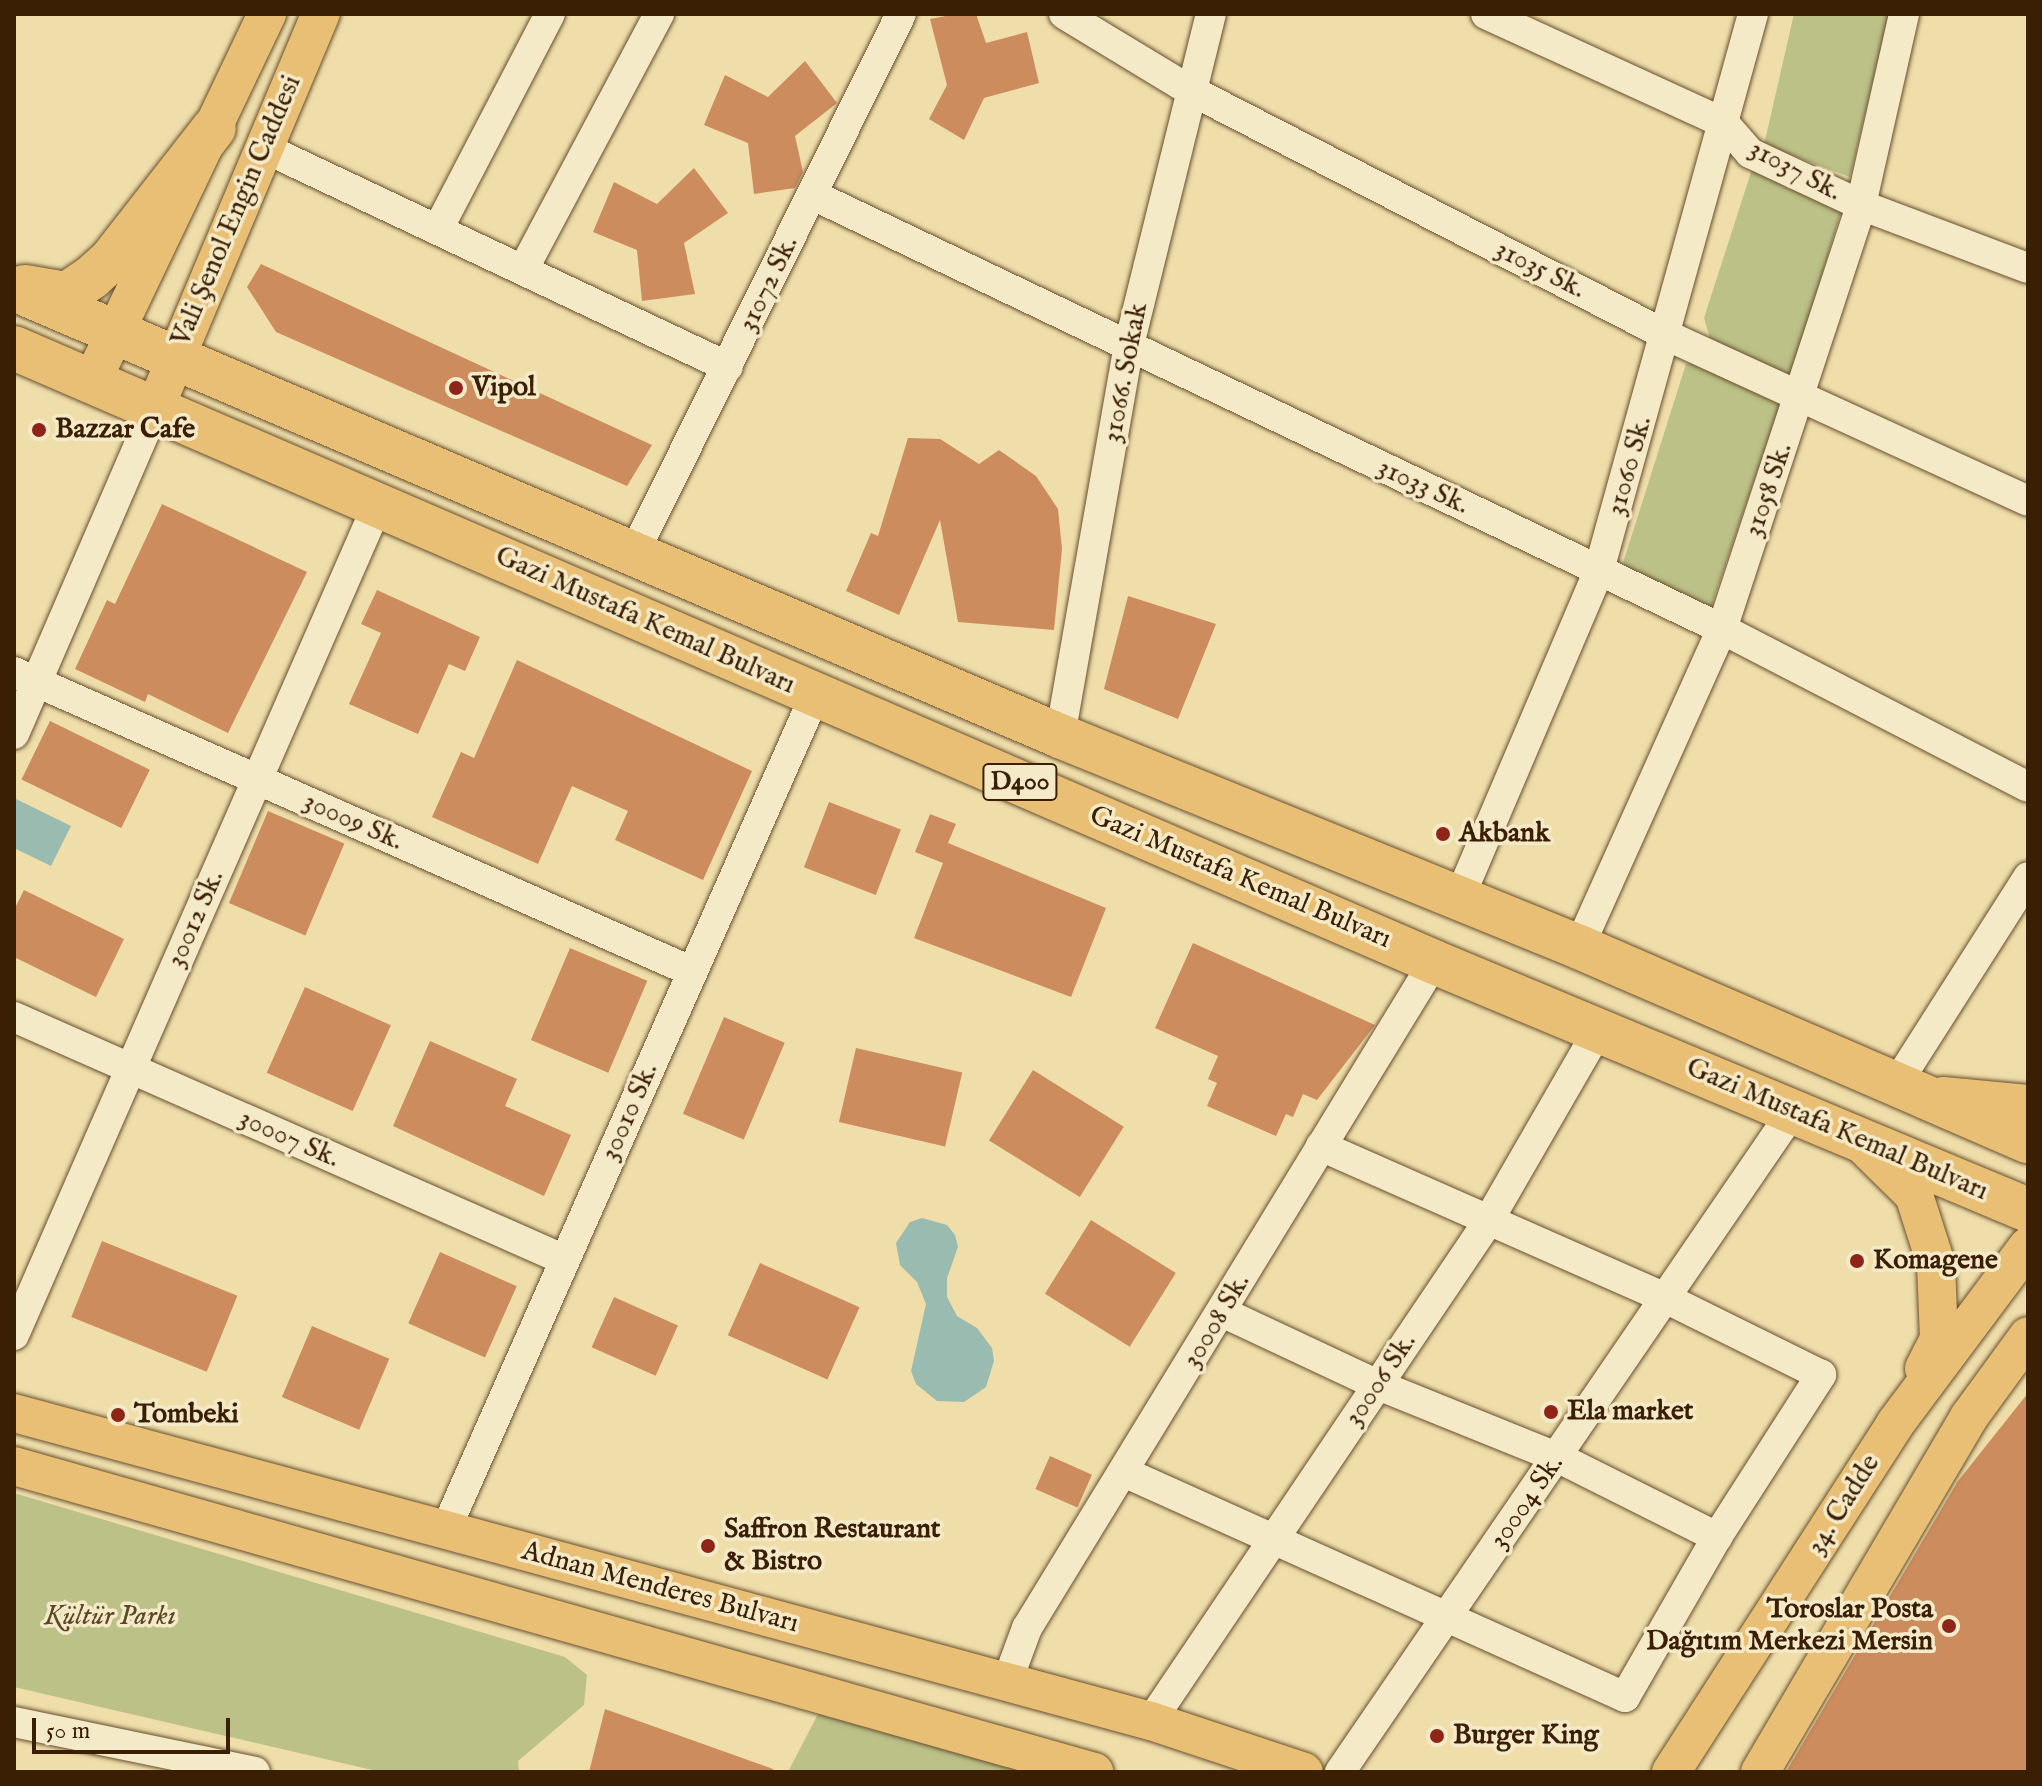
<!DOCTYPE html>
<html>
<head>
<meta charset="utf-8">
<style>
  body { margin:0 }
  #map { position:relative; width:2042px; height:1786px; overflow:hidden; background:#efdeaa; font-family:"IM FELL English",serif }
  div>[style] { position:absolute }
  .green>* { inset:0; background:#bbc187 }
  .water>* { inset:0; background:#9abbaf }
  .building>* { inset:0; background:#cc8c5d; transform-origin:0 0 }
  .roads { filter:drop-shadow(0 0 2px #684f2e) drop-shadow(0 0 2px #684f2e) }
  .minor>* { height:30px; margin:-15px; padding:0 15px; transform-origin:15px; border-radius:15px; background:#f5eac8 }
  .major>* { height:38px; margin:-19px; padding:0 19px; transform-origin:19px; border-radius:19px; background:#e8bf75 }
  .highway>* { height:44px; margin:-22px; padding:0 22px; transform-origin:22px; border-radius:22px; background:#e8bf75 }
  .dots>* { width:22px; height:22px; translate:-50% -50%; box-sizing:border-box; border:4px solid #f5eac8; border-radius:50% }
  span { translate:-50% -50%; white-space:nowrap; text-align:center; line-height:1.15; -webkit-text-stroke:7px #f5eac8; paint-order:stroke }
  .shield-label span { padding:2px 6px; background:#f5eac8; border:2px solid; border-radius:6px; -webkit-text-stroke-width:0 }
  .shield-label { font-size:26px; color:#3b1f05; font-weight:700 }
  .street-label { font-size:28px; color:#3b1f05 }
  .poi-label { font-size:28px; color:#3b1f05; font-weight:700 }
  .left { translate:0 -50%; text-align:left }
  .right { translate:-100% -50%; text-align:right }
  .park-label { font-size:28px; color:#5b4826; font-style:italic }
  .frame { position:absolute; inset:0; border:16px solid #3b1f05; pointer-events:none }
  .scale { position:absolute; left:32px; top:1718px; width:198px; height:36px; box-sizing:border-box; border:4px solid #3b1f05; border-top:0; padding-left:10px; font-size:24px; line-height:28px; white-space:nowrap; color:#3b1f05; -webkit-text-stroke:6px #f5eac8; paint-order:stroke }
</style>
</head>
<body>
<div id="map">
  <div class="green">
    <div style="clip-path:polygon(1794px 14px,1889px 14px,1850px 177px,1764px 145px)"></div>
    <div style="clip-path:polygon(1753px 166px,1843px 205px,1791px 378px,1710px 338px,1704px 318px)"></div>
    <div style="clip-path:polygon(1695px 361px,1781px 402px,1710px 610px,1632px 576px,1623px 563px,1686px 364px)"></div>
    <div style="clip-path:polygon(14px 1493px,565px 1657px,587px 1675px,584px 1705px,518px 1761px,519px 1772px,381px 1772px,14px 1687px)"></div>
    <div style="clip-path:polygon(818px 1714px,1028px 1772px,788px 1772px)"></div>
  </div>
  <div class="water">
    <div style="clip-path:polygon(14px 798px,71px 826px,51px 866px,14px 848px)"></div>
    <div style="clip-path:polygon(922px 1218px,947px 1225px,955px 1235px,958px 1247px,947px 1278px,947px 1297px,957px 1316px,977px 1328px,992px 1348px,994px 1361px,986px 1387px,964px 1402px,937px 1401px,916px 1384px,911px 1371px,926px 1304px,917px 1282px,900px 1265px,896px 1243px,910px 1222px)"></div>
  </div>
  <div class="building">
    <div style="clip-path:polygon(956px 14px,976px 14px,986px 43px,1027px 32px,1039px 83px,984px 98px,964px 140px,929px 119px,947px 85px,930px 19px)"></div>
    <div style="clip-path:polygon(805px 61px,837px 103px,795px 136px,803px 172px,795px 188px,754px 194px,748px 143px,704px 125px,725px 75px,768px 97px)"></div>
    <div style="clip-path:polygon(694px 168px,728px 213px,684px 243px,695px 294px,642px 301px,637px 250px,593px 232px,614px 182px,657px 204px)"></div>
    <div style="clip-path:polygon(261px 264px,652px 445px,627px 486px,276px 332px,247px 287px)"></div>
    <div style="clip-path:polygon(908px 438px,940px 439px,979px 464px,999px 450px,1036px 476px,1058px 509px,1062px 549px,1054px 630px,958px 622px,940px 520px,899px 615px,846px 591px,871px 533px,878px 536px)"></div>
    <div style="clip-path:polygon(162px 504px,307px 572px,228px 733px,148px 694px,145px 702px,75px 669px,107px 600px,115px 604px)"></div>
    <div style="clip-path:polygon(377px 590px,480px 637px,465px 671px,449px 664px,418px 734px,349px 704px,381px 633px,361px 624px)"></div>
    <div style="clip-path:polygon(1128px 596px,1216px 624px,1178px 719px,1104px 689px)"></div>
    <div style="clip-path:polygon(517px 660px,752px 771px,703px 880px,615px 840px,628px 811px,572px 786px,538px 864px,432px 817px,461px 752px,474px 758px)"></div>
    <div style="left:50px;top:721px;width:111px;height:65px;rotate:26deg"></div>
    <div style="left:829px;top:802px;width:77px;height:70px;rotate:21deg"></div>
    <div style="left:268px;top:811px;width:83px;height:100px;rotate:23deg"></div>
    <div style="clip-path:polygon(930px 814px,956px 824px,948px 843px,1106px 908px,1071px 997px,914px 938px,943px 863px,915px 852px)"></div>
    <div style="clip-path:polygon(24px 890px,124px 939px,96px 997px,14px 957px,14px 910px)"></div>
    <div style="clip-path:polygon(1193px 943px,1375px 1025px,1317px 1100px,1303px 1094px,1293px 1117px,1286px 1114px,1276px 1136px,1207px 1106px,1217px 1083px,1208px 1079px,1218px 1056px,1155px 1028px)"></div>
    <div style="left:570px;top:948px;width:84px;height:100px;rotate:23deg"></div>
    <div style="left:305px;top:987px;width:94px;height:94px;rotate:24deg"></div>
    <div style="left:724px;top:1017px;width:66px;height:105px;rotate:23deg"></div>
    <div style="clip-path:polygon(430px 1041px,517px 1079px,505px 1106px,571px 1135px,544px 1196px,393px 1126px)"></div>
    <div style="left:856px;top:1048px;width:109px;height:76px;rotate:13deg"></div>
    <div style="left:1033px;top:1070px;width:107px;height:83px;rotate:32deg"></div>
    <div style="left:1091px;top:1220px;width:100px;height:87px;rotate:32deg"></div>
    <div style="left:102px;top:1241px;width:146px;height:82px;rotate:22deg"></div>
    <div style="left:440px;top:1252px;width:84px;height:78px;rotate:24deg"></div>
    <div style="left:760px;top:1263px;width:109px;height:79px;rotate:24deg"></div>
    <div style="left:614px;top:1297px;width:70px;height:55px;rotate:24deg"></div>
    <div style="left:312px;top:1326px;width:84px;height:77px;rotate:23deg"></div>
    <div style="clip-path:polygon(2028px 1393px,2028px 1772px,1786px 1772px,1958px 1481px)"></div>
    <div style="left:1050px;top:1456px;width:46px;height:36px;rotate:24deg"></div>
    <div style="clip-path:polygon(605px 1709px,773px 1769px,773px 1772px,589px 1772px)"></div>
  </div>
  <div class="roads">
    <div class="minor">
      <div style="left:1064px;top:14px;width:145px;rotate:31.2deg"></div>
      <div style="left:1188px;top:89px;width:540px;rotate:27.23deg"></div>
      <div style="left:1668px;top:336px;width:396px;rotate:24.6deg"></div>
      <div style="left:1486px;top:14px;width:262px;rotate:24.6deg"></div>
      <div style="left:1724px;top:123px;width:40px;rotate:49deg"></div>
      <div style="left:1750px;top:153px;width:123px;rotate:25.1deg"></div>
      <div style="left:1861px;top:205px;width:178px;rotate:20.7deg"></div>
      <div style="left:262px;top:147px;width:515px;rotate:25.27deg"></div>
      <div style="left:813px;top:195px;width:1007px;rotate:25.52deg"></div>
      <div style="left:1722px;top:629px;width:344px;rotate:27.3deg"></div>
      <div style="left:438px;top:229px;width:242px;rotate:-62.5deg"></div>
      <div style="left:524px;top:268px;width:288px;rotate:-62deg"></div>
      <div style="left:634px;top:553px;width:602px;rotate:-63.65deg"></div>
      <div style="left:14px;top:672px;width:742px;rotate:23.84deg"></div>
      <div style="left:14px;top:734px;width:355px;rotate:-66.6deg"></div>
      <div style="left:1060px;top:736px;width:393px;rotate:-80deg"></div>
      <div style="left:1128px;top:349px;width:345px;rotate:-76.1deg"></div>
      <div style="left:1458px;top:901px;width:360px;rotate:-66.9deg"></div>
      <div style="left:1599px;top:570px;width:577px;rotate:-74.52deg"></div>
      <div style="left:1579px;top:947px;width:349px;rotate:-65.8deg"></div>
      <div style="left:1722px;top:629px;width:446px;rotate:-71.8deg"></div>
      <div style="left:1861px;top:205px;width:196px;rotate:-77.3deg"></div>
      <div style="left:14px;top:1017px;width:602px;rotate:23.8deg"></div>
      <div style="left:1897px;top:1083px;width:244px;rotate:-57.5deg"></div>
      <div style="left:1222px;top:1312px;width:172px;rotate:25.1deg"></div>
      <div style="left:1378px;top:1385px;width:195px;rotate:22deg"></div>
      <div style="left:1559px;top:1458px;width:177px;rotate:26.6deg"></div>
      <div style="left:14px;top:1335px;width:907px;rotate:-66.35deg"></div>
      <div style="left:1126px;top:1473px;width:547px;rotate:24.18deg"></div>
      <div style="left:1625px;top:1697px;width:185px;rotate:-60.1deg"></div>
      <div style="left:1717px;top:1537px;width:193px;rotate:-57.3deg"></div>
      <div style="left:1821px;top:1375px;width:176px;rotate:-153.7deg"></div>
      <div style="left:1663px;top:1297px;width:374px;rotate:-156.2deg"></div>
      <div style="left:446px;top:1529px;width:912px;rotate:-66.13deg"></div>
      <div style="left:1007px;top:1682px;width:58px;rotate:-69.7deg"></div>
      <div style="left:1027px;top:1628px;width:781px;rotate:-58.57deg"></div>
      <div style="left:1151px;top:1721px;width:601px;rotate:-55.99deg"></div>
      <div style="left:1487px;top:1223px;width:222px;rotate:-60deg"></div>
      <div style="left:14px;top:1722px;width:246px;rotate:11.7deg"></div>
      <div style="left:1340px;top:1772px;width:801px;rotate:-55.58deg"></div>
    </div>
    <div class="major">
      <div style="left:92px;top:381px;width:407px;rotate:-64.5deg"></div>
      <div style="left:155px;top:408px;width:428px;rotate:-67.2deg"></div>
      <div style="left:1943px;top:1096px;width:85px;rotate:5.4deg"></div>
      <div style="left:1861px;top:1143px;width:74px;rotate:44.5deg"></div>
      <div style="left:1914px;top:1195px;width:72px;rotate:72.3deg"></div>
      <div style="left:1936px;top:1264px;width:75px;rotate:87.7deg"></div>
      <div style="left:1939px;top:1339px;width:33px;rotate:117deg"></div>
      <div style="left:14px;top:1413px;width:1178px;rotate:15.16deg"></div>
      <div style="left:1151px;top:1721px;width:161px;rotate:18.4deg"></div>
      <div style="left:14px;top:1466px;width:1123px;rotate:15.82deg"></div>
      <div style="left:1671px;top:1772px;width:414px;rotate:-57.2deg"></div>
      <div style="left:1895px;top:1424px;width:222px;rotate:-53.2deg"></div>
      <div style="left:1760px;top:1772px;width:412px;rotate:-59.5deg"></div>
      <div style="left:1969px;top:1417px;width:100px;rotate:-53.9deg"></div>
    </div>
    <div class="highway">
      <div style="left:25px;top:287px;width:43px;rotate:9.5deg"></div>
      <div style="left:67px;top:294px;width:30px;rotate:-34deg"></div>
      <div style="left:92px;top:277px;width:25px;rotate:-42deg"></div>
      <div style="left:111px;top:260px;width:167px;rotate:-52deg"></div>
      <div style="left:14px;top:289px;width:1138px;rotate:23.14deg"></div>
      <div style="left:1060px;top:736px;width:560px;rotate:22.12deg"></div>
      <div style="left:1579px;top:947px;width:489px;rotate:23.4deg"></div>
      <div style="left:14px;top:348px;width:1547px;rotate:23.38deg"></div>
      <div style="left:1434px;top:962px;width:644px;rotate:22.66deg"></div>
    </div>
  </div>
  <div class="dots">
    <div style="left:456px;top:388px;background:#8f2418"></div>
    <div style="left:39px;top:430px;background:#8f2418"></div>
    <div style="left:1443px;top:834px;background:#8f2418"></div>
    <div style="left:1857px;top:1261px;background:#8f2418"></div>
    <div style="left:1551px;top:1412px;background:#8f2418"></div>
    <div style="left:118px;top:1415px;background:#8f2418"></div>
    <div style="left:708px;top:1546px;background:#8f2418"></div>
    <div style="left:1949px;top:1626px;background:#8f2418"></div>
    <div style="left:1437px;top:1736px;background:#8f2418"></div>
  </div>
  <div class="shield-label">
    <span style="left:1020px;top:782px">D400</span>
  </div>
  <div class="street-label">
    <span style="left:1795px;top:171px;rotate:28deg">31037 Sk.</span>
    <span style="left:237px;top:211px;rotate:-67deg">Vali Şenol Engin Caddesi</span>
    <span style="left:1540px;top:270px;rotate:27deg">31035 Sk.</span>
    <span style="left:769px;top:284px;rotate:-64deg">31072 Sk.</span>
    <span style="left:1126px;top:373px;rotate:-79deg">31066. Sokak</span>
    <span style="left:1630px;top:466px;rotate:-74deg">31060 Sk.</span>
    <span style="left:1423px;top:487px;rotate:25deg">31033 Sk.</span>
    <span style="left:1769px;top:490px;rotate:-71deg">31058 Sk.</span>
    <span style="left:645px;top:621px;rotate:24deg">Gazi Mustafa Kemal Bulvarı</span>
    <span style="left:353px;top:822px;rotate:24deg">30009 Sk.</span>
    <span style="left:1240px;top:878px;rotate:23deg">Gazi Mustafa Kemal Bulvarı</span>
    <span style="left:196px;top:919px;rotate:-66deg">30012 Sk.</span>
    <span style="left:630px;top:1112px;rotate:-66deg">30010 Sk.</span>
    <span style="left:1837px;top:1130px;rotate:23deg">Gazi Mustafa Kemal Bulvarı</span>
    <span style="left:289px;top:1139px;rotate:24deg">30007 Sk.</span>
    <span style="left:1217px;top:1321px;rotate:-59deg">30008 Sk.</span>
    <span style="left:1381px;top:1380px;rotate:-56deg">30006 Sk.</span>
    <span style="left:1527px;top:1502px;rotate:-55deg">30004 Sk.</span>
    <span style="left:1844px;top:1505px;rotate:-58deg">34. Cadde</span>
    <span style="left:660px;top:1588px;rotate:15deg">Adnan Menderes Bulvarı</span>
  </div>
  <div class="poi-label">
    <span class="left" style="left:472px;top:388px">Vipol</span>
    <span class="left" style="left:55px;top:430px">Bazzar Cafe</span>
    <span class="left" style="left:1459px;top:834px">Akbank</span>
    <span class="left" style="left:1873px;top:1261px">Komagene</span>
    <span class="left" style="left:1567px;top:1412px">Ela market</span>
    <span class="left" style="left:134px;top:1415px">Tombeki</span>
    <span class="left" style="left:724px;top:1546px">Saffron Restaurant<br>&amp; Bistro</span>
    <span class="right" style="left:1933px;top:1626px">Toroslar Posta<br>Dağıtım Merkezi Mersin</span>
    <span class="left" style="left:1453px;top:1736px">Burger King</span>
  </div>
  <div class="park-label">
    <span style="left:110px;top:1617px">Kültür Parkı</span>
  </div>
  <div class="frame"></div>
  <div class="scale">50 m</div>
</div>
</body>
</html>
